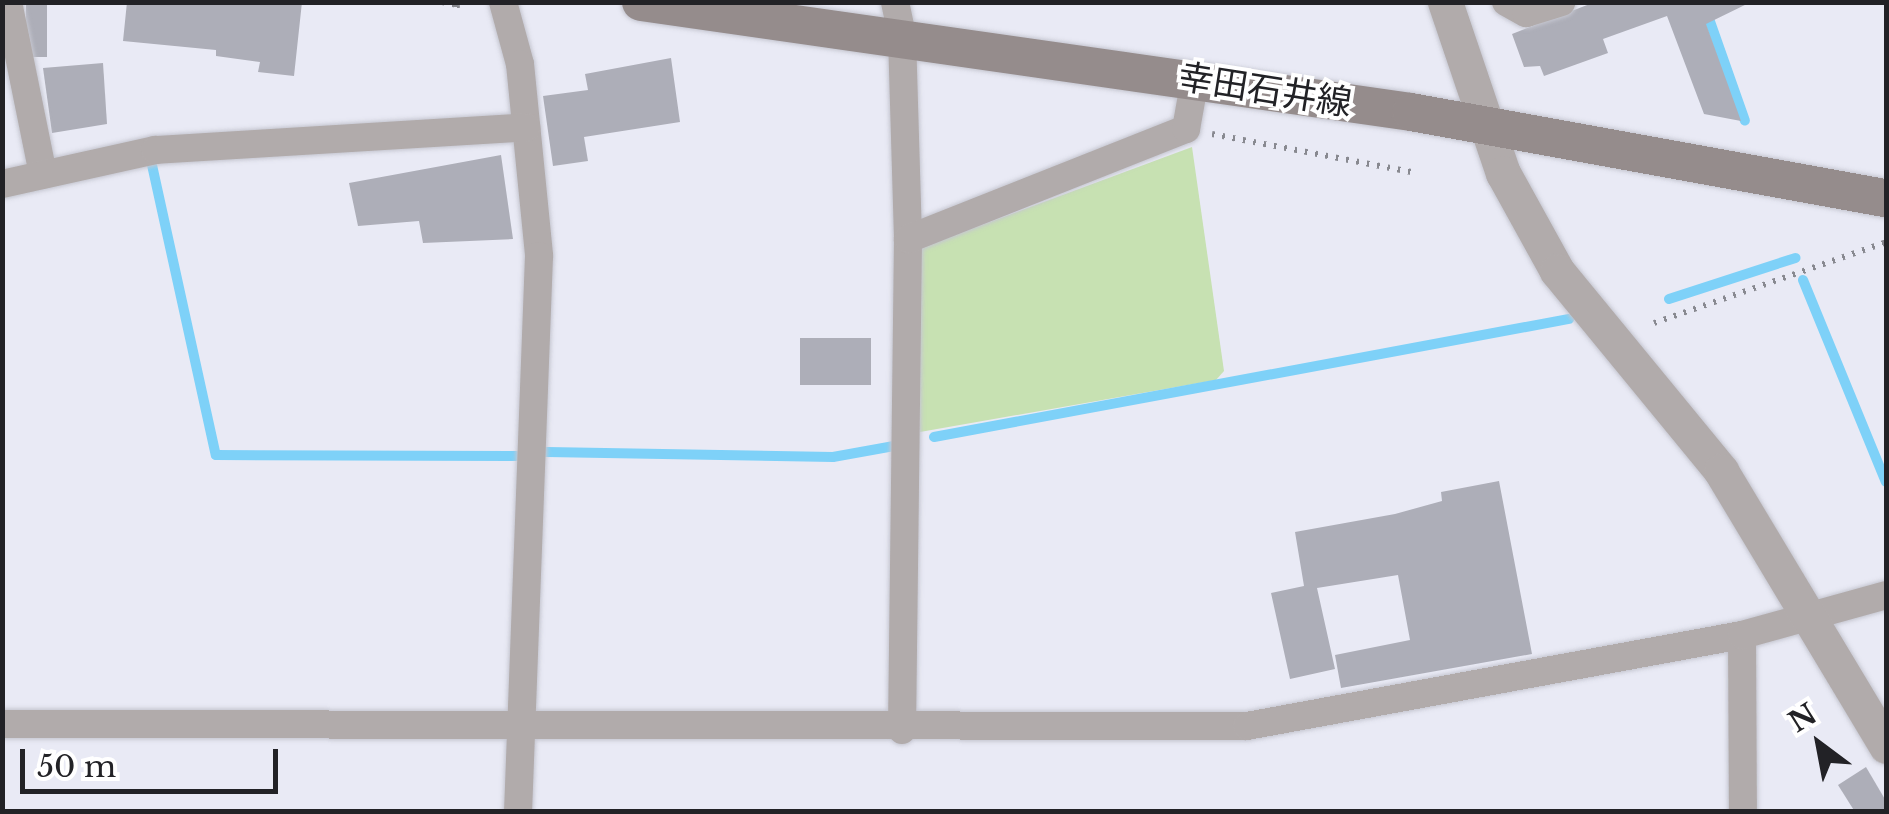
<!DOCTYPE html>
<html>
<head>
<meta charset="utf-8">
<style>
  body { margin:0 }
  #map { position:relative; width:1889px; height:814px; overflow:hidden; background:#e9eaf5; font-family:"Libre Baskerville","Noto Sans JP",serif }
  div>[style] { position:absolute }
  .green>* { inset:0; background:#c7e1b2 }
  .stream>* { height:10px; margin:-5px; padding:0 5px; transform-origin:5px; border-radius:5px; background:#7ed1f8 }
  .building>* { inset:0; background:#adaeb8; transform-origin:0 0 }
  .path>* { height:6px; margin-top:-3px; transform-origin:0; background:repeating-linear-gradient(90deg,#888990 0 2.5px,transparent 0 10.5px) }
  .roads { filter:drop-shadow(0 0 2px #c5c6d0) drop-shadow(0 0 2px #c5c6d0) }
  .minor>* { height:28px; margin:-14px; padding:0 14px; transform-origin:14px; border-radius:14px; background:#b1abab }
  .tertiary>* { height:35px; margin:-17.5px; padding:0 17.5px; transform-origin:17.5px; border-radius:17.5px; background:#b1abab }
  .secondary>* { height:38px; margin:-19px; padding:0 19px; transform-origin:19px; border-radius:19px; background:#958c8c }
  span { translate:-50% -50%; white-space:nowrap; text-align:center; line-height:1.15; -webkit-text-stroke:8px #fff; paint-order:stroke }
  .street-label { font-size:35px; color:#222226 }
  .frame { position:absolute; inset:0; border:5px solid #222226; pointer-events:none }
  .north { position:absolute; left:1769px; top:694px; width:100px; height:100px; -webkit-text-stroke:8px #fff; paint-order:stroke; rotate:328deg; font-size:28px; font-weight:700; line-height:40px; text-align:center; color:#222226 }
  .north::after { content:''; display:block; margin:auto; width:35px; height:45px; background:#222226; clip-path:polygon(50% 0,100% 100%,50% 72%,0 100%) }
  .scale { position:absolute; left:20px; top:749px; width:258px; height:45px; box-sizing:border-box; border:5px solid #222226; border-top:0; padding-left:12px; font-size:30px; line-height:35px; white-space:nowrap; color:#222226; -webkit-text-stroke:8px #fff; paint-order:stroke }
</style>
</head>
<body>
<div id="map">
  <div class="green">
    <div style="clip-path:polygon(1192px 147px,1224px 371px,1216px 380px,920px 432px,920px 248px)"></div>
  </div>
  <div class="stream">
    <div style="left:1707px;top:13px;width:114px;rotate:70.6deg"></div>
    <div style="left:152px;top:165px;width:297px;rotate:77.6deg"></div>
    <div style="left:216px;top:455px;width:300px;rotate:0.2deg"></div>
    <div style="left:1803px;top:280px;width:218px;rotate:67.7deg"></div>
    <div style="left:1669px;top:299px;width:133px;rotate:-18deg"></div>
    <div style="left:934px;top:437px;width:646px;rotate:-10.53deg"></div>
    <div style="left:547px;top:452px;width:286px;rotate:1deg"></div>
    <div style="left:833px;top:457px;width:62px;rotate:-10.2deg"></div>
  </div>
  <div class="building">
    <div style="left:26px;top:2px;width:21px;height:55px"></div>
    <div style="clip-path:polygon(127px 2px,302px 2px,294px 76px,258px 72px,260px 62px,216px 56px,216px 50px,123px 41px)"></div>
    <div style="clip-path:polygon(1595px 2px,1751px 2px,1706px 24px,1741px 121px,1704px 114px,1667px 16px,1603px 39px,1608px 53px,1544px 76px,1540px 66px,1524px 67px,1512px 34px)"></div>
    <div style="clip-path:polygon(671px 58px,680px 122px,584px 137px,588px 161px,553px 166px,543px 96px,588px 90px,585px 74px)"></div>
    <div style="clip-path:polygon(103px 63px,107px 124px,52px 133px,43px 68px)"></div>
    <div style="clip-path:polygon(501px 155px,513px 239px,423px 243px,419px 221px,358px 226px,349px 183px)"></div>
    <div style="left:800px;top:338px;width:71px;height:47px"></div>
    <div style="clip-path:polygon(1499px 481px,1532px 654px,1341px 688px,1335px 655px,1410px 640px,1398px 575px,1317px 588px,1335px 669px,1290px 679px,1271px 593px,1304px 586px,1295px 532px,1395px 514px,1442px 501px,1441px 492px)"></div>
    <div style="clip-path:polygon(1866px 767px,1886px 801px,1886px 812px,1855px 812px,1838px 785px)"></div>
  </div>
  <div class="path">
    <div style="left:442px;top:2px;width:15px;rotate:11deg"></div>
    <div style="left:457px;top:5px;width:9px;rotate:96deg"></div>
    <div style="left:1212px;top:134px;width:203px;rotate:10.8deg"></div>
    <div style="left:1654px;top:323px;width:246px;rotate:-19.2deg"></div>
  </div>
  <div class="roads">
    <div class="minor">
      <div style="left:8px;top:2px;width:176px;rotate:78.5deg"></div>
      <div style="left:503px;top:2px;width:64px;rotate:74.7deg"></div>
      <div style="left:520px;top:64px;width:193px;rotate:84.3deg"></div>
      <div style="left:539px;top:256px;width:556px;rotate:92.16deg"></div>
      <div style="left:895px;top:2px;width:35px;rotate:78deg"></div>
      <div style="left:902px;top:36px;width:203px;rotate:88.3deg"></div>
      <div style="left:908px;top:239px;width:491px;rotate:90.7deg"></div>
      <div style="left:1506px;top:2px;width:23px;rotate:29deg"></div>
      <div style="left:1526px;top:13px;width:37px;rotate:-17deg"></div>
      <div style="left:2px;top:184px;width:157px;rotate:-12.5deg"></div>
      <div style="left:155px;top:150px;width:372px;rotate:-3.5deg"></div>
      <div style="left:908px;top:239px;width:299px;rotate:-21.6deg"></div>
      <div style="left:1186px;top:129px;width:51px;rotate:-79.8deg"></div>
      <div style="left:1742px;top:635px;width:177px;rotate:89.7deg"></div>
      <div style="left:2px;top:724px;width:1245px;rotate:0.09deg"></div>
      <div style="left:1247px;top:726px;width:503px;rotate:-10.42deg"></div>
      <div style="left:1742px;top:635px;width:149px;rotate:-15.5deg"></div>
    </div>
    <div class="tertiary">
      <div style="left:1445px;top:2px;width:181px;rotate:71.3deg"></div>
      <div style="left:1503px;top:173px;width:112px;rotate:61.1deg"></div>
      <div style="left:1557px;top:271px;width:259px;rotate:50.6deg"></div>
      <div style="left:1721px;top:471px;width:321px;rotate:59deg"></div>
    </div>
    <div class="secondary">
      <div style="left:641px;top:2px;width:778px;rotate:8.13deg"></div>
      <div style="left:1411px;top:112px;width:483px;rotate:10.3deg"></div>
    </div>
  </div>
  <div class="street-label">
    <span style="left:1265px;top:90px;rotate:9deg">幸田石井線</span>
  </div>
  <div class="frame"></div>
  <div class="north">N</div>
  <div class="scale">50 m</div>
</div>
</body>
</html>
